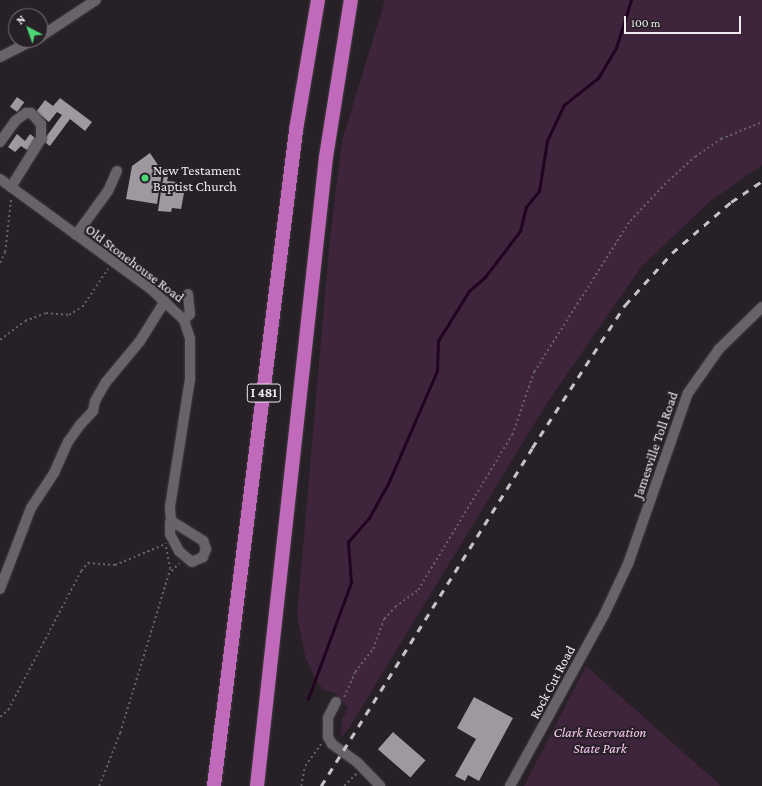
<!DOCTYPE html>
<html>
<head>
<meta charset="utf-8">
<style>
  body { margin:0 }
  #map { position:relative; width:762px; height:786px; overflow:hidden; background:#272127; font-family:"Crimson Pro",serif }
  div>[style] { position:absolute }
  .green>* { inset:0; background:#3e253c }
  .stream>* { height:2.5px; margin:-1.25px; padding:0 1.25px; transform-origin:1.25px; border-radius:1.25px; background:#220421 }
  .building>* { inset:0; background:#a0989f; transform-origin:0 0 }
  .path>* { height:1.5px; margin-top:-0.75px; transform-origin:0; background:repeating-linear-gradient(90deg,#666166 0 2px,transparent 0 5px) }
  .roads { filter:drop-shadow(0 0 1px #413c40) drop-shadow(0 0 1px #413c40) }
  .minor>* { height:10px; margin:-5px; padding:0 5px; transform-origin:5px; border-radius:5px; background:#696268 }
  .highway>* { height:14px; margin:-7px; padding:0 7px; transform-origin:7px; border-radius:7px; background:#c169ba }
  .rail>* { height:2.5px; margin-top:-1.25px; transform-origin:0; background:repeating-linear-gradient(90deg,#c7c2c6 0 7px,transparent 0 14px) }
  .dots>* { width:11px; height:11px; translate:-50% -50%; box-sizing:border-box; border:2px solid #272127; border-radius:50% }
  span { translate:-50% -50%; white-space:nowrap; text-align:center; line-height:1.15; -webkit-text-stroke:4px #272127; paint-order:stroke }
  .shield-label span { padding:1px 3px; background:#272127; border:1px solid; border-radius:3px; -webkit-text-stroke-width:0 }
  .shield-label { font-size:13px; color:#f0ebef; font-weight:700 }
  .poi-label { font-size:14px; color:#f0ebef }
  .left { translate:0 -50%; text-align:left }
  .street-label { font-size:14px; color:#f0ebef }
  .park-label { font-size:14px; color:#fac9f4; font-style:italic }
  .north { position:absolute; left:8px; top:8px; width:40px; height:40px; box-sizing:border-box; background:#272127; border:1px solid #777277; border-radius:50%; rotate:319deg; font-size:11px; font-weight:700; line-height:16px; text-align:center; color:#f0ebef }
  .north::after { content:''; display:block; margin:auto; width:14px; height:18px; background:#4cd676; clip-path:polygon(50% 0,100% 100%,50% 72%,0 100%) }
  .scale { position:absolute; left:624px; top:16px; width:117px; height:18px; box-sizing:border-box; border:2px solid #f0ebef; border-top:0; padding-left:5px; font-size:12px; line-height:14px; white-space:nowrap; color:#f0ebef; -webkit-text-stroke:3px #272127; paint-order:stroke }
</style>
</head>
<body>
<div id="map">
  <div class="green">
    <div style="clip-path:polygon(385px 0,762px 0,762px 165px,709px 202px,641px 267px,547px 403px,349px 728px,341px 737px,342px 719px,348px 708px,335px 693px,323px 690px,312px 672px,306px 659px,297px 616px,330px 238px,342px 141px)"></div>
    <div style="clip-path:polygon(586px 666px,719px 784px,720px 786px,524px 786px)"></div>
  </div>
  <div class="stream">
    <div style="left:308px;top:699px;width:124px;rotate:-69.7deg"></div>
    <div style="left:351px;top:583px;width:41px;rotate:-94.2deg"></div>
    <div style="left:348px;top:542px;width:32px;rotate:-49deg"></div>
    <div style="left:369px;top:518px;width:37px;rotate:-61deg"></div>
    <div style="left:387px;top:486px;width:125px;rotate:-66.5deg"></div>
    <div style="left:437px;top:371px;width:30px;rotate:-88deg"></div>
    <div style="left:438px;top:341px;width:59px;rotate:-58.2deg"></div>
    <div style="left:469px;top:291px;width:21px;rotate:-41deg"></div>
    <div style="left:485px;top:277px;width:58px;rotate:-52.7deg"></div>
    <div style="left:520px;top:231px;width:25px;rotate:-76deg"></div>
    <div style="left:526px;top:207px;width:21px;rotate:-51deg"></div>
    <div style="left:539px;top:191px;width:51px;rotate:-80.9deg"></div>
    <div style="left:547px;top:141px;width:40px;rotate:-65deg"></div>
    <div style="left:564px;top:105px;width:43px;rotate:-38.5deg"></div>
    <div style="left:598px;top:78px;width:35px;rotate:-59deg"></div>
    <div style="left:616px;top:48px;width:50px;rotate:-72.6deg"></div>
  </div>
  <div class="building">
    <div style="left:17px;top:97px;width:9px;height:12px;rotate:36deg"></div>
    <div style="clip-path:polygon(60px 98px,92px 122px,85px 131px,70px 119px,50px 146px,43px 141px,62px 115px,57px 112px,49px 122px,36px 112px,45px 100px,53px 106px)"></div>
    <div style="clip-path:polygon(17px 134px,25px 141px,30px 134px,38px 140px,30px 152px,21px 146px,15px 152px,8px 147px)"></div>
    <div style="clip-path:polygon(150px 153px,162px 171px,160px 185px,162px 185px,164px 176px,168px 177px,167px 181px,177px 182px,175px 192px,184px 193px,181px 209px,172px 208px,171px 212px,158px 211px,161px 191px,159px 191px,157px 204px,126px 199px,132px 166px)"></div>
    <div style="clip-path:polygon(474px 697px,513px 718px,479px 781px,468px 775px,465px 781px,455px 776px,476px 739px,457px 728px)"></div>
    <div style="left:393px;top:732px;width:43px;height:23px;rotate:41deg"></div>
  </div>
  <div class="path">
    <div style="left:0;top:263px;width:12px;rotate:-66deg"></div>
    <div style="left:5px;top:252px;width:54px;rotate:-83.7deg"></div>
    <div style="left:0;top:340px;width:31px;rotate:-37deg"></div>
    <div style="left:25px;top:321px;width:22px;rotate:-21deg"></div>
    <div style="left:46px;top:313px;width:23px;rotate:5deg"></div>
    <div style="left:69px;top:315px;width:15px;rotate:-32deg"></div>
    <div style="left:82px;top:307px;width:46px;rotate:-55.6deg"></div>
    <div style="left:168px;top:575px;width:16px;rotate:-47deg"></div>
    <div style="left:344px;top:697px;width:27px;rotate:-66deg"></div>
    <div style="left:355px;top:672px;width:29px;rotate:-52deg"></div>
    <div style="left:373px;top:649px;width:32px;rotate:-70deg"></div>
    <div style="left:384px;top:619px;width:16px;rotate:-47deg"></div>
    <div style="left:395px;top:607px;width:29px;rotate:-36deg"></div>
    <div style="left:418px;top:590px;width:181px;rotate:-58.8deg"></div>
    <div style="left:512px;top:435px;width:67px;rotate:-70.8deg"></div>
    <div style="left:534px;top:372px;width:179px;rotate:-57.6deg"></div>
    <div style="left:630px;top:221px;width:55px;rotate:-46.5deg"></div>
    <div style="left:668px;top:181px;width:36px;rotate:-42deg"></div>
    <div style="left:695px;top:157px;width:32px;rotate:-35deg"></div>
    <div style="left:721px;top:139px;width:44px;rotate:-22.5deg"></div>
    <div style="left:0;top:717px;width:11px;rotate:-41deg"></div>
    <div style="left:8px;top:710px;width:157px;rotate:-62.3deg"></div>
    <div style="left:81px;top:571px;width:11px;rotate:-49deg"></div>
    <div style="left:88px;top:563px;width:27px;rotate:4deg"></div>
    <div style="left:115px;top:565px;width:52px;rotate:-22.6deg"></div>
    <div style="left:99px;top:786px;width:57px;rotate:-68.4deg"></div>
    <div style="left:120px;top:733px;width:171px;rotate:-73deg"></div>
    <div style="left:170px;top:569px;width:26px;rotate:-101deg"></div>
    <div style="left:301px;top:786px;width:20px;rotate:-79deg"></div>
    <div style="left:305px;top:766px;width:27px;rotate:-54deg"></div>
    <div style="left:344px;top:786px;width:18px;rotate:-45deg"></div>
  </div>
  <div class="roads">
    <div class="minor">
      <div style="left:40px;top:37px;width:67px;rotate:-33.5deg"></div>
      <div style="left:0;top:57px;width:38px;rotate:-27deg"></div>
      <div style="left:0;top:142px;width:26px;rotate:-54deg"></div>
      <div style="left:15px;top:121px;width:14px;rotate:-36deg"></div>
      <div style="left:26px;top:113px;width:5px"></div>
      <div style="left:31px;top:113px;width:15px;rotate:48deg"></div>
      <div style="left:41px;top:124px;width:15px;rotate:90deg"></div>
      <div style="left:41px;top:139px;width:57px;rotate:122deg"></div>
      <div style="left:0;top:179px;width:187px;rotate:36.1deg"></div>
      <div style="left:151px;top:289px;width:45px;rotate:43.2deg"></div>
      <div style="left:184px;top:320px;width:20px;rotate:72deg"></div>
      <div style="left:190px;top:339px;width:40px;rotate:90deg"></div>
      <div style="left:190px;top:379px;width:130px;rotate:98.9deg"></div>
      <div style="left:170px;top:507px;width:14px;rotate:86deg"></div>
      <div style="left:76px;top:235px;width:54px;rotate:-54deg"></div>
      <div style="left:108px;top:191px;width:22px;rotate:-66deg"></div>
      <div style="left:184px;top:320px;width:8px;rotate:-45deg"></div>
      <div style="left:190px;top:314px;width:20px;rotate:-96deg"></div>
      <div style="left:173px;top:522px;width:36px;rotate:32deg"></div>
      <div style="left:203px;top:541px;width:9px;rotate:69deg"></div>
      <div style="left:206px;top:549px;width:9px;rotate:111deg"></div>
      <div style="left:203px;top:557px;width:12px;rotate:156deg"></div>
      <div style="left:192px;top:562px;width:17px;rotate:-140deg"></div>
      <div style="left:179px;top:551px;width:19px;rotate:-118deg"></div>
      <div style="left:170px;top:534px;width:11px;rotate:-90deg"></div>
      <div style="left:170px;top:523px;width:3px;rotate:-18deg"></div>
      <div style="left:0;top:589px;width:87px;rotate:-69.1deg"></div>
      <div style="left:31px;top:508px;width:42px;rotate:-56.7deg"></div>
      <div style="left:54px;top:473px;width:34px;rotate:-66deg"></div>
      <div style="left:68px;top:442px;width:21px;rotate:-55deg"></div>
      <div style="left:80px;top:425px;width:19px;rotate:-47deg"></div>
      <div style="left:93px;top:411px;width:10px;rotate:-79deg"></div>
      <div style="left:95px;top:401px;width:22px;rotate:-60deg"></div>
      <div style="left:106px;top:382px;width:53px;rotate:-50.3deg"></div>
      <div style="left:140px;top:341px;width:47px;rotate:-58deg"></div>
      <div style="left:336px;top:702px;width:18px;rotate:117deg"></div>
      <div style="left:328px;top:718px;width:19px;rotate:90deg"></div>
      <div style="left:328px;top:737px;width:8px;rotate:60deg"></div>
      <div style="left:332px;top:744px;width:32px;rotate:36deg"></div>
      <div style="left:358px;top:763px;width:32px;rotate:46deg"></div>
      <div style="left:510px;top:786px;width:197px;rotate:-61.2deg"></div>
      <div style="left:605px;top:613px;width:54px;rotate:-64.9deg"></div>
      <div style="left:628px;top:564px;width:181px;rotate:-70.7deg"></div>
      <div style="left:688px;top:393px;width:54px;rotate:-54.8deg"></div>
      <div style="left:719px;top:349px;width:60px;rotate:-44.3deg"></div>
    </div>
    <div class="highway">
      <div style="left:214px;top:786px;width:661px;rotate:-82.87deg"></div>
      <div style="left:296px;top:130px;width:132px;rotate:-80.4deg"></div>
      <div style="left:257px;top:786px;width:633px;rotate:-83.74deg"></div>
      <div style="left:326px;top:157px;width:159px;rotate:-81deg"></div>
    </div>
  </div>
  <div class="rail">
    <div style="left:321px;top:786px;width:398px;rotate:-58deg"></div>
    <div style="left:532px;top:448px;width:171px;rotate:-57deg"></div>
    <div style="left:625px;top:305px;width:70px;rotate:-47.9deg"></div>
    <div style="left:672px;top:253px;width:78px;rotate:-40.8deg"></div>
    <div style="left:731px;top:202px;width:37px;rotate:-34deg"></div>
  </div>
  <div class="dots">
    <div style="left:145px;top:178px;background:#4cd676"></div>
  </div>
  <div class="shield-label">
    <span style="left:264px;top:393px">I 481</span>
  </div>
  <div class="poi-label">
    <span class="left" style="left:153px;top:178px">New Testament<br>Baptist Church</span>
  </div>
  <div class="street-label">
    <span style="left:135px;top:263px;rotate:37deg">Old Stonehouse Road</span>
    <span style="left:655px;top:445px;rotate:-71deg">Jamesville Toll Road</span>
    <span style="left:552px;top:682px;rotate:-62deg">Rock Cut Road</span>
  </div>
  <div class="park-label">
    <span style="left:600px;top:740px">Clark Reservation<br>State Park</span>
  </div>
  <div class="north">N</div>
  <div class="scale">100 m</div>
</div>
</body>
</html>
